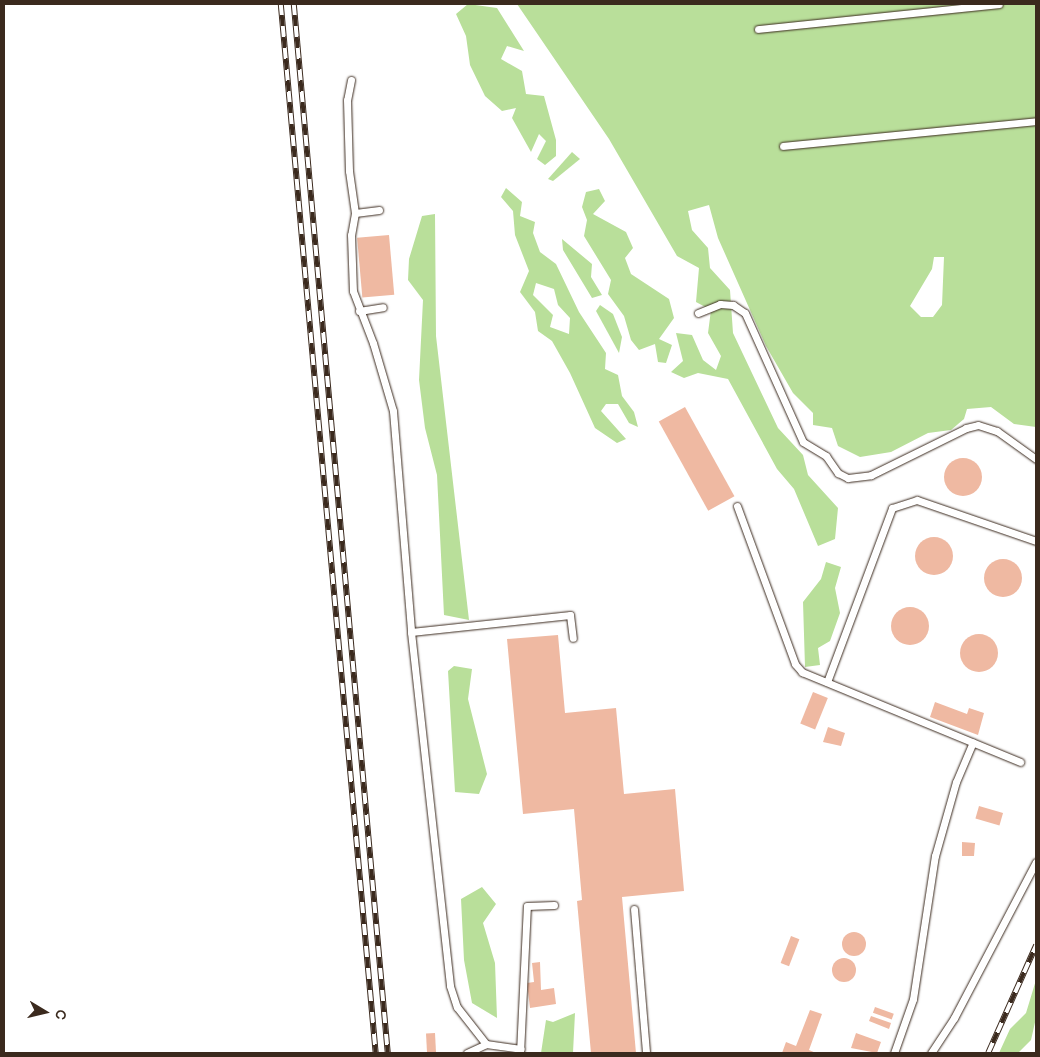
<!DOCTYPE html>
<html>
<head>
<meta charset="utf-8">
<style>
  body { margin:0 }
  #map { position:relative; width:1040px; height:1057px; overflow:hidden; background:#fff; font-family:"Balsamiq Sans",sans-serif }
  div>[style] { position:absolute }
  .green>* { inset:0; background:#b9df9a }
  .building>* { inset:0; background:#efb9a2; transform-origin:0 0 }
  .round { border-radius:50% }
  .roads { filter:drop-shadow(0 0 1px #3b2a1e) drop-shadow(0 0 1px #3b2a1e) }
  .service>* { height:7px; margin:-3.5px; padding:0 3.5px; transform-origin:3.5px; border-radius:3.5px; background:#fff }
  .rail>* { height:5.5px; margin-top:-2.75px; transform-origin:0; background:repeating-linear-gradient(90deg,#fff 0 11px,#3b2a1e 0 22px); box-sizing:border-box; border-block:1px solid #3b2a1e }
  span { translate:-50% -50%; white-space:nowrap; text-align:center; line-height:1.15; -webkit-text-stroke:4.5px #fff; paint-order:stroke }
  .frame { position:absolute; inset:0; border:5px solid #3b2a1e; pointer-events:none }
  .north { position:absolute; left:20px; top:987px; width:50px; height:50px; -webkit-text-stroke:4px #fff; paint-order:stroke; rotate:99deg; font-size:14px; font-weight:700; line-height:20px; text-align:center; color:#3b2a1e }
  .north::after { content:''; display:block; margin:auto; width:18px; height:22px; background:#3b2a1e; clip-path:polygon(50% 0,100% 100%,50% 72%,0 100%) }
</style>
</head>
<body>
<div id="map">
  <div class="green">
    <div style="clip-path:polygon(468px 4px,497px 8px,524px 51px,507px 46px,501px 59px,522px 71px,526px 94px,544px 96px,556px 140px,556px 156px,545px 165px,537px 159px,546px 141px,539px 134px,531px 152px,512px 118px,516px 108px,502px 111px,485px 96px,470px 65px,466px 36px,456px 14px)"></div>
    <div style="clip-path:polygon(evenodd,517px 4px,1036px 4px,1036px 427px,1014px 424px,991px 407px,967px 409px,964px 419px,951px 430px,928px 433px,891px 452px,860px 457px,838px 446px,832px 428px,813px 425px,813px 413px,793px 393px,766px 346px,718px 238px,709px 205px,688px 211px,692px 230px,708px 248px,710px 268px,730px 290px,733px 333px,778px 428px,803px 455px,808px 475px,838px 508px,835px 539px,818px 546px,794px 489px,777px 469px,728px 379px,698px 373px,684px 378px,671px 372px,683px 361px,676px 333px,692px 335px,703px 360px,716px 370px,721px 356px,708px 333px,711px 310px,696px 302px,699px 268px,677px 256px,609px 139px,517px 4px,934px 257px,944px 257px,942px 305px,933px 317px,921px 317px,910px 306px,932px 269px,934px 257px)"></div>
    <div style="clip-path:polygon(572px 152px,580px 159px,553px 181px,548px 179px)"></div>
    <div style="clip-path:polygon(evenodd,506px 188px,522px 202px,520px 216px,535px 222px,533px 233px,540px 252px,556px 264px,579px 312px,606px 353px,605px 369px,618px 375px,622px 396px,634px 412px,638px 427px,629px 423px,618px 404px,606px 404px,601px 411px,626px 439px,617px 443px,595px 428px,570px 373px,552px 341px,538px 331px,535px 312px,520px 292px,529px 271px,515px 235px,513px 211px,501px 197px,506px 188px,536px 283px,554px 289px,558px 305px,570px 318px,569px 334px,550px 327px,553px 315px,533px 295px,536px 283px)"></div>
    <div style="clip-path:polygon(599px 189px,605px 201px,593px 214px,626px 232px,633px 248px,625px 258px,631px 274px,669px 299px,674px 318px,659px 339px,672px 345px,666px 363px,658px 362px,655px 344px,639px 350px,631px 340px,624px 316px,608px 294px,611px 280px,584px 236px,587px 220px,582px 207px,586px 192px)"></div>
    <div style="clip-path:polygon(435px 214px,436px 336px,469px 620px,444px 615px,437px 475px,425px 428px,419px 380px,423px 300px,408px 280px,409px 259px,422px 216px)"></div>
    <div style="clip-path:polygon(562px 239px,592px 264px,591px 277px,602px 295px,592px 298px,563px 250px)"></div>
    <div style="clip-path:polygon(600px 305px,613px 314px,622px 337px,619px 353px,596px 311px)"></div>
    <div style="clip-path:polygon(826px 562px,841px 567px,835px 588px,840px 613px,830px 641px,818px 648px,820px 665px,805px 667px,803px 602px,821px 579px)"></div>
    <div style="clip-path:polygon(454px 666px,472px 669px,468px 699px,487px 774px,479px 794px,455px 792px,448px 671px)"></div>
    <div style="clip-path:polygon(482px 887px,496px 904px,483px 923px,495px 963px,497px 1018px,472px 1003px,464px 960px,461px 899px)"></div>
    <div style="clip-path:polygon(1036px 980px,1036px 1018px,1031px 1040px,1018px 1053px,999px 1053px,1010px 1029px,1026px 1013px)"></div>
    <div style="clip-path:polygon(575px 1013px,573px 1053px,541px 1053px,546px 1020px,553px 1022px)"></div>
  </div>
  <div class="building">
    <div style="left:389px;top:235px;width:60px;height:32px;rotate:85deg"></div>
    <div style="left:685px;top:407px;width:102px;height:30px;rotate:61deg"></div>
    <div class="round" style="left:944px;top:458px;width:38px;height:38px"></div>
    <div class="round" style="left:915px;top:537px;width:38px;height:38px"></div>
    <div class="round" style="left:984px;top:559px;width:38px;height:38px"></div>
    <div class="round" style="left:891px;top:607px;width:38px;height:38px"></div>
    <div class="round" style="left:960px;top:634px;width:38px;height:38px"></div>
    <div style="clip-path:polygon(558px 635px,565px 713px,616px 708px,624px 794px,675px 789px,684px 891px,622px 897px,636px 1053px,591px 1053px,577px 901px,582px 900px,574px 809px,523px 814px,507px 639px)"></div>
    <div style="left:813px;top:692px;width:16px;height:34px;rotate:22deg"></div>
    <div style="clip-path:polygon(935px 702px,967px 714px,969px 708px,984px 713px,978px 735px,930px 717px)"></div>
    <div style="clip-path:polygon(828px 727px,845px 733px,841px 746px,823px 742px)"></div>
    <div style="left:979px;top:806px;width:25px;height:13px;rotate:16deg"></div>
    <div style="clip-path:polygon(962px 842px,975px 843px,974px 856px,962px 856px)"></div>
    <div class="round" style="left:842px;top:932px;width:24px;height:24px"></div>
    <div style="left:791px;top:936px;width:9px;height:29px;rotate:21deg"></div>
    <div class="round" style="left:832px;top:958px;width:24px;height:24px"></div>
    <div style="clip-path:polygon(540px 962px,541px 990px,554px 988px,556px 1004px,530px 1008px,527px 983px,534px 982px,532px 963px)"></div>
    <div style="left:875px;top:1007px;width:20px;height:6px;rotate:20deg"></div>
    <div style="clip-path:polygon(810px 1010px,822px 1014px,809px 1050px,816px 1053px,782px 1053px,786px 1042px,796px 1046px)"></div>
    <div style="clip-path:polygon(871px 1016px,891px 1023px,889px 1029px,869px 1021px)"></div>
    <div style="left:435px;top:1033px;width:20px;height:9px;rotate:87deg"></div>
    <div style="clip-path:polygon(856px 1033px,881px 1042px,877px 1053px,851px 1048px)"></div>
  </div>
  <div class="roads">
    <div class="service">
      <div style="left:758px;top:29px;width:242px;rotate:-5.9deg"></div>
      <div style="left:351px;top:80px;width:20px;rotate:101deg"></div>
      <div style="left:347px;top:100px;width:71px;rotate:88.4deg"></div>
      <div style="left:349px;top:171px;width:42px;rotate:81.9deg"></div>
      <div style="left:783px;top:146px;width:254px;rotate:-5.6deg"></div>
      <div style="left:379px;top:210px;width:24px;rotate:173deg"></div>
      <div style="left:355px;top:213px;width:22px;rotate:100deg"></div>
      <div style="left:351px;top:235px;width:56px;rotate:88deg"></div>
      <div style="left:353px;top:291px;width:56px;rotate:69deg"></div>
      <div style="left:373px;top:343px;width:71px;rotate:73.6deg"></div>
      <div style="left:393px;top:411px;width:222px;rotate:85.3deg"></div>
      <div style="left:411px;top:632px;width:356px;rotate:83.7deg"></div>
      <div style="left:450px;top:986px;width:22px;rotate:72deg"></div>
      <div style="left:457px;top:1007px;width:47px;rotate:51.9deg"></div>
      <div style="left:359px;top:311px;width:24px;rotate:-9deg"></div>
      <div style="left:698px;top:313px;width:24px;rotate:-22deg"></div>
      <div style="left:720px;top:304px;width:13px;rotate:4deg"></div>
      <div style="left:733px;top:305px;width:14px;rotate:34deg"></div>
      <div style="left:745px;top:313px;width:141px;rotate:65.8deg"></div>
      <div style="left:803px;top:442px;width:27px;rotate:31deg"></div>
      <div style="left:826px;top:456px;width:21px;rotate:55deg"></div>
      <div style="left:838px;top:473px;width:11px;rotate:27deg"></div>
      <div style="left:848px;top:478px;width:23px;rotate:-7deg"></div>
      <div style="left:871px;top:475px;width:106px;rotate:-26.3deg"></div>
      <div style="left:966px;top:428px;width:12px;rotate:-14deg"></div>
      <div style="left:978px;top:425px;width:20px;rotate:18deg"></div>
      <div style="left:997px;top:431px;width:48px;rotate:35.7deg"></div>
      <div style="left:737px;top:506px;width:168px;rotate:69.8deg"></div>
      <div style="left:795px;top:664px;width:11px;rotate:49deg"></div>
      <div style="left:802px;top:672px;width:236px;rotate:22.4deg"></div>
      <div style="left:411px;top:632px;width:160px;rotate:-6.1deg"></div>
      <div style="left:570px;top:615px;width:23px;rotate:83deg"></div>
      <div style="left:827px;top:682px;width:186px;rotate:-69.5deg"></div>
      <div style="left:892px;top:508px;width:26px;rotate:-18deg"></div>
      <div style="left:917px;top:500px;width:126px;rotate:19deg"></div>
      <div style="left:634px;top:909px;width:144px;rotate:85.2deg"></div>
      <div style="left:467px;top:1053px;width:21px;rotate:-25deg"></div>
      <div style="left:486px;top:1044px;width:35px;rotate:8deg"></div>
      <div style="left:520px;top:1053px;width:147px;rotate:-87.3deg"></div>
      <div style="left:527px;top:906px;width:27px;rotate:-2deg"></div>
      <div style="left:894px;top:1053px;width:57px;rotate:-70.6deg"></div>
      <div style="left:913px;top:999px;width:145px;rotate:-81.3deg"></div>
      <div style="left:935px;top:856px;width:77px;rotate:-74.2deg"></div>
      <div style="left:956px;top:782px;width:43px;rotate:-67deg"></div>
      <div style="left:931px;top:1053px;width:42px;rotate:-56.7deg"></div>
      <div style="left:954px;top:1018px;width:176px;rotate:-62.3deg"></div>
    </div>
  </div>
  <div class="rail">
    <div style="left:281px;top:4px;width:1053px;rotate:84.83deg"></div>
    <div style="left:294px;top:4px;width:1053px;rotate:84.88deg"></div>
    <div style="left:988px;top:1053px;width:118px;rotate:-66deg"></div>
  </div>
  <div class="frame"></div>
  <div class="north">С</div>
</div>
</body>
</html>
